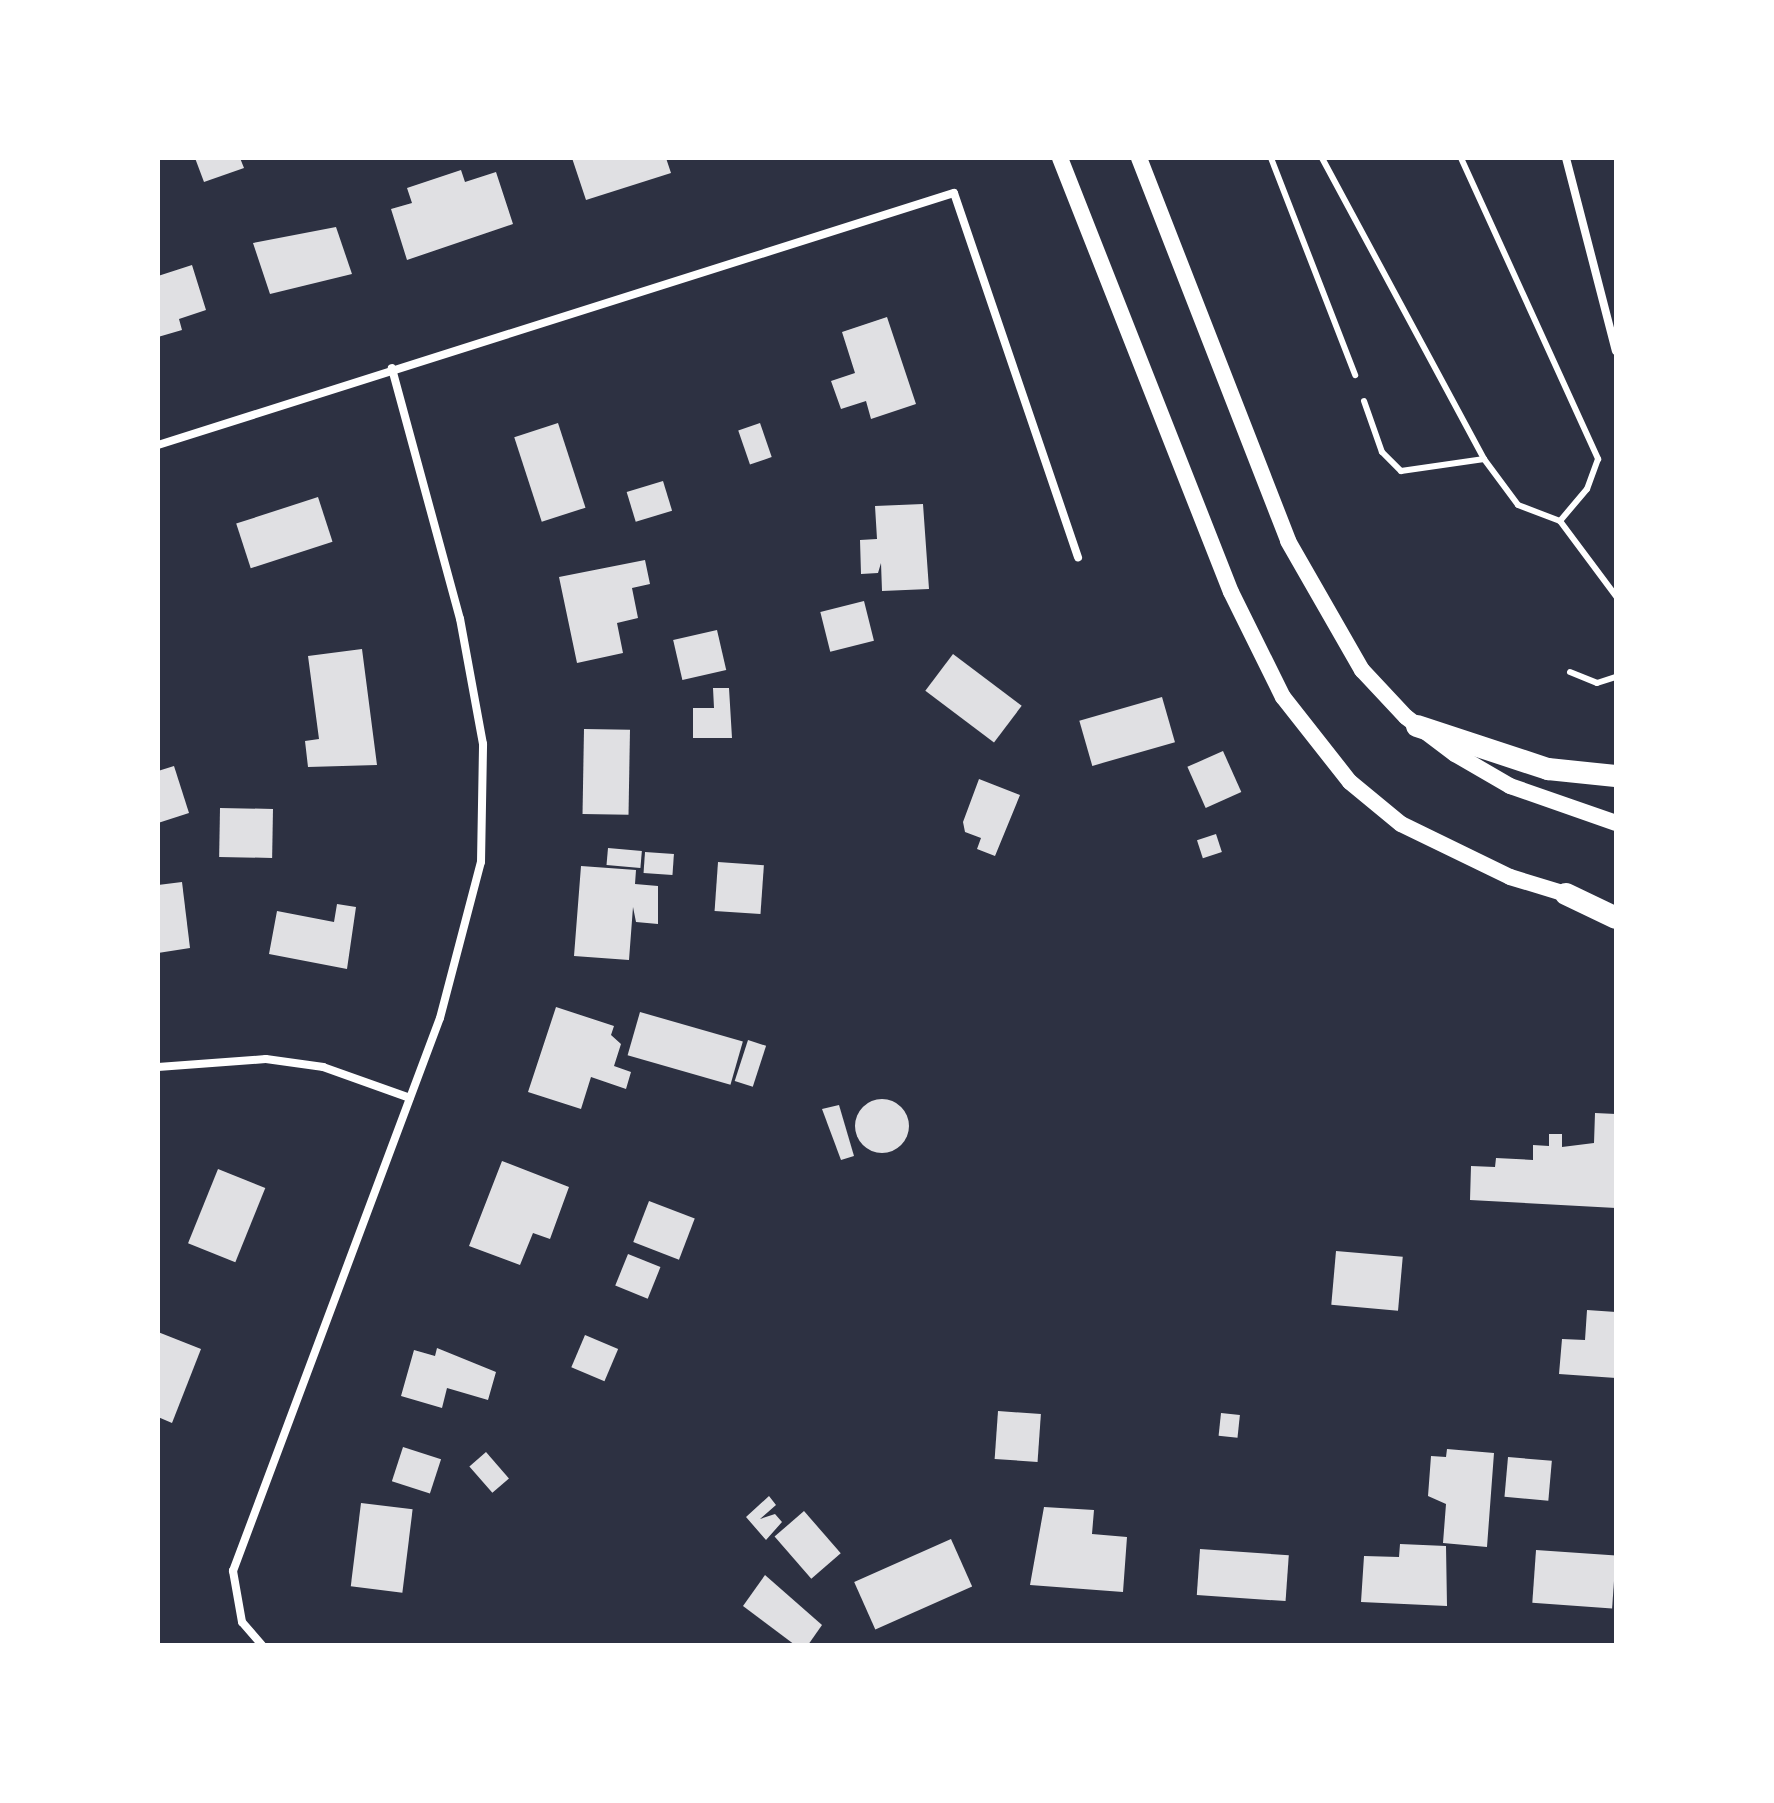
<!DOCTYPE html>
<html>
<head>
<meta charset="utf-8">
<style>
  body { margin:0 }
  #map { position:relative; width:1774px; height:1803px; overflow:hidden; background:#2d3142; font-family:"PT Sans Narrow",sans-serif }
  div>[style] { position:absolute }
  .building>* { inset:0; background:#e0e0e3; transform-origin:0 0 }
  .round { border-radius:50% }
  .service>* { height:6px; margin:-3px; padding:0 3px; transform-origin:3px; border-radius:3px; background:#fff }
  .minor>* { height:8px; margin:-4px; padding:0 4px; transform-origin:4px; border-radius:4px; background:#fff }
  .secondary>* { height:16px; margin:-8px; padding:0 8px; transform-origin:8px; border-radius:8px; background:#fff }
  .trunk>* { height:22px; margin:-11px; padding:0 11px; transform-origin:11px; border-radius:11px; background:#fff }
  span { translate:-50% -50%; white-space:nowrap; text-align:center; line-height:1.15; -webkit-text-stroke:7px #fff; paint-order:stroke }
  .frame { position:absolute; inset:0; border:160px solid #fff; pointer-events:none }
</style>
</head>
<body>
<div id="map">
  <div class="building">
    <div style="clip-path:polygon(195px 158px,240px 158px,244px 168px,204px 182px)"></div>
    <div style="clip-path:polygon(572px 158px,666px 158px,671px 173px,586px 200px)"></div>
    <div style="clip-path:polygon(461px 170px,465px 182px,496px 172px,513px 224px,407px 260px,391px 209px,412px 203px,407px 188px)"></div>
    <div style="clip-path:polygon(336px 227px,352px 274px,270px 294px,253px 243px)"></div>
    <div style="clip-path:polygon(192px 265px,206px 310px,179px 319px,182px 330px,158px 337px,158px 276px)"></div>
    <div style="clip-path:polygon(887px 317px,916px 404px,871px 419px,866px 401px,841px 409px,831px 381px,855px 373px,842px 332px)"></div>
    <div style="left:558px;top:423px;width:89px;height:46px;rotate:72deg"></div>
    <div style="left:760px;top:423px;width:36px;height:23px;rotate:71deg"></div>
    <div style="left:663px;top:481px;width:31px;height:38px;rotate:73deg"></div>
    <div style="left:318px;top:497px;width:47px;height:86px;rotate:72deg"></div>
    <div style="clip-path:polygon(923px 504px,929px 589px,882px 591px,881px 563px,878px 573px,861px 574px,860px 540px,877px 539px,875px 506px)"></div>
    <div style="clip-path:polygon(645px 560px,650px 584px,632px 588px,638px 618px,617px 623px,623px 653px,577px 663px,559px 577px)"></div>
    <div style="left:864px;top:601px;width:41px;height:45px;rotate:76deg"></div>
    <div style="left:717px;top:630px;width:41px;height:45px;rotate:77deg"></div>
    <div style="clip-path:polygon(362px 649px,377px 765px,308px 767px,305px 741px,319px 739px,308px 656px)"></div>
    <div style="left:953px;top:654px;width:86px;height:46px;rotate:37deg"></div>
    <div style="clip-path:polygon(713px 688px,729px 688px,732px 738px,693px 738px,693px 708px,714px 708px)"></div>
    <div style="left:1162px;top:697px;width:47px;height:86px;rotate:74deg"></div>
    <div style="left:584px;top:729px;width:46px;height:85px;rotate:1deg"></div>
    <div style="left:1223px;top:751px;width:45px;height:39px;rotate:66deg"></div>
    <div style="clip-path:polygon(174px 766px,189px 813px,158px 823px,158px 771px)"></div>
    <div style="clip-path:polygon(979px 779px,1020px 795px,995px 856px,977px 849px,981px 838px,965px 832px,963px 822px)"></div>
    <div style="left:220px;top:808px;width:53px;height:49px;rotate:1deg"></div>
    <div style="left:1216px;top:834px;width:19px;height:20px;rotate:72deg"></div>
    <div style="left:608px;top:848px;width:34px;height:17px;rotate:5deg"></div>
    <div style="left:645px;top:852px;width:29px;height:21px;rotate:4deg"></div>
    <div style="left:718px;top:862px;width:46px;height:49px;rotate:4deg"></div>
    <div style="clip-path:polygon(581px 866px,636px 870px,635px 884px,658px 886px,658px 924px,636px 922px,633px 907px,629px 960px,574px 956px)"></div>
    <div style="clip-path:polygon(182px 882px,190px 948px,158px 953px,158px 885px)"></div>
    <div style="clip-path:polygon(337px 904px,356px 907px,347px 969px,269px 954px,277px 911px,334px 922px)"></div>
    <div style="clip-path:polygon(556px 1007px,614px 1026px,611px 1035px,621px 1044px,614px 1066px,631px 1072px,626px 1089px,591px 1077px,581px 1109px,528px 1092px)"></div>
    <div style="left:640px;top:1012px;width:107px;height:45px;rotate:16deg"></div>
    <div style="left:748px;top:1040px;width:19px;height:43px;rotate:18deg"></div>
    <div class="round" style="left:855px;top:1099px;width:54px;height:54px"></div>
    <div style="clip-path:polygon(839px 1105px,854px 1156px,841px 1160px,822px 1109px)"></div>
    <div style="clip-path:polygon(1595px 1113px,1616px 1114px,1616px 1208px,1470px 1200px,1471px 1166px,1495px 1167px,1496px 1158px,1533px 1160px,1533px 1145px,1549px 1146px,1549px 1134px,1562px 1134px,1562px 1147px,1594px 1143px)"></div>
    <div style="clip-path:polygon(502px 1161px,569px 1187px,550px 1239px,533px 1233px,520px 1265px,469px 1246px)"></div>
    <div style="left:218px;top:1169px;width:51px;height:80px;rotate:22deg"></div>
    <div style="left:649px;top:1201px;width:49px;height:44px;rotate:21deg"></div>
    <div style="left:1336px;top:1251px;width:67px;height:54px;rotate:5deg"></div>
    <div style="left:628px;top:1254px;width:35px;height:34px;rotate:22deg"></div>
    <div style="clip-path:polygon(1587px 1310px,1616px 1312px,1616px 1378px,1559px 1374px,1562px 1339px,1585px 1340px)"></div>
    <div style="clip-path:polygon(158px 1332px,201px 1349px,172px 1423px,158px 1417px)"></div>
    <div style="left:585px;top:1335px;width:36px;height:35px;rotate:23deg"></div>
    <div style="clip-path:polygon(437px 1348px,496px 1372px,488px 1400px,447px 1388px,442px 1408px,401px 1396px,414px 1350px,435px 1356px)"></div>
    <div style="left:998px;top:1411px;width:43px;height:48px;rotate:4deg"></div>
    <div style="left:1221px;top:1413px;width:19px;height:23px;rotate:6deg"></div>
    <div style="left:403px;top:1447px;width:40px;height:36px;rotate:18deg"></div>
    <div style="clip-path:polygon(1447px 1449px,1494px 1453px,1487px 1547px,1443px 1543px,1446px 1504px,1428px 1496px,1431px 1456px,1446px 1457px)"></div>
    <div style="left:486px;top:1452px;width:35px;height:22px;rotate:49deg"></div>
    <div style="left:1508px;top:1457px;width:44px;height:40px;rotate:5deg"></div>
    <div style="clip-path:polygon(769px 1496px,776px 1505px,760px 1519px,775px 1514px,782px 1522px,766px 1540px,746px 1517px)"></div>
    <div style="left:361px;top:1503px;width:52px;height:84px;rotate:7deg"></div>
    <div style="clip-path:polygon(1044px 1507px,1094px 1510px,1092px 1534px,1127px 1537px,1123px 1592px,1030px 1585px)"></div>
    <div style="left:804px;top:1511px;width:56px;height:39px;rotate:49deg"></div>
    <div style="left:951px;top:1539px;width:52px;height:106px;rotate:66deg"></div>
    <div style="clip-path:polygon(1400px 1544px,1446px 1546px,1447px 1606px,1361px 1602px,1364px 1556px,1399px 1557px)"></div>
    <div style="left:1200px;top:1549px;width:89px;height:46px;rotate:4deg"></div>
    <div style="left:1536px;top:1550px;width:80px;height:53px;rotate:4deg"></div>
    <div style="clip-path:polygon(765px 1575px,822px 1625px,808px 1645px,795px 1645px,743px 1606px)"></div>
  </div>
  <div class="service">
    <div style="left:1271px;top:158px;width:233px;rotate:68.8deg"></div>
    <div style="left:1322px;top:158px;width:342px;rotate:61.7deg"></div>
    <div style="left:1484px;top:459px;width:57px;rotate:53.5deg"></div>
    <div style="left:1518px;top:505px;width:45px;rotate:20.9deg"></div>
    <div style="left:1560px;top:521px;width:94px;rotate:53.3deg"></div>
    <div style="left:1461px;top:158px;width:331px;rotate:65.5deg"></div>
    <div style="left:1598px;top:459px;width:32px;rotate:110deg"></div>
    <div style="left:1587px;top:489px;width:42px;rotate:130.2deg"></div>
    <div style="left:1364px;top:401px;width:54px;rotate:70.6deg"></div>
    <div style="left:1382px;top:452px;width:27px;rotate:45deg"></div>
    <div style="left:1401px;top:471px;width:84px;rotate:-8.2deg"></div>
    <div style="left:1570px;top:672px;width:29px;rotate:22deg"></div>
    <div style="left:1597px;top:683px;width:20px;rotate:-18deg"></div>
  </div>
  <div class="minor">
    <div style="left:1566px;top:158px;width:199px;rotate:75.5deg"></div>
    <div style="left:158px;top:445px;width:835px;rotate:-17.57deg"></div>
    <div style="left:954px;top:193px;width:385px;rotate:71.2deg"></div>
    <div style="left:158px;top:1067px;width:108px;rotate:-4.2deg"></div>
    <div style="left:266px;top:1059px;width:58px;rotate:8deg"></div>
    <div style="left:323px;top:1067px;width:92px;rotate:19.6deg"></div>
    <div style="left:262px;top:1645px;width:30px;rotate:-131deg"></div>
    <div style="left:242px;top:1622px;width:52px;rotate:-100deg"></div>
    <div style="left:233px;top:1571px;width:590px;rotate:-69.48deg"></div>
    <div style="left:440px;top:1018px;width:161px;rotate:-75.3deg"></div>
    <div style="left:481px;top:862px;width:118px;rotate:-89deg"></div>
    <div style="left:483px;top:744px;width:127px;rotate:-100.4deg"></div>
    <div style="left:460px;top:619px;width:260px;rotate:-105.2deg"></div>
  </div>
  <div class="secondary">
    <div style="left:1060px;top:158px;width:466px;rotate:68.5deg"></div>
    <div style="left:1231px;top:592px;width:117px;rotate:63.7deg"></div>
    <div style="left:1283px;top:697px;width:108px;rotate:51.8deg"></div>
    <div style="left:1350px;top:782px;width:66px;rotate:39.5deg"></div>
    <div style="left:1401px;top:824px;width:121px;rotate:25.9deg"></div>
    <div style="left:1510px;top:877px;width:69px;rotate:16.9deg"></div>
    <div style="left:1139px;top:158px;width:411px;rotate:68.7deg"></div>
    <div style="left:1288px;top:541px;width:149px;rotate:60.2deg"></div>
    <div style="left:1362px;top:670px;width:64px;rotate:46.9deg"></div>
    <div style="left:1406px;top:717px;width:61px;rotate:37.1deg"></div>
    <div style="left:1455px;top:754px;width:64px;rotate:30.2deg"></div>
    <div style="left:1510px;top:786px;width:112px;rotate:19.2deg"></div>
  </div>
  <div class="trunk">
    <div style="left:1417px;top:726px;width:138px;rotate:18.2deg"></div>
    <div style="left:1548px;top:769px;width:68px;rotate:5.9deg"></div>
    <div style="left:1566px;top:894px;width:55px;rotate:25.6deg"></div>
  </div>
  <div class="frame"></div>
</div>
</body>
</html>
